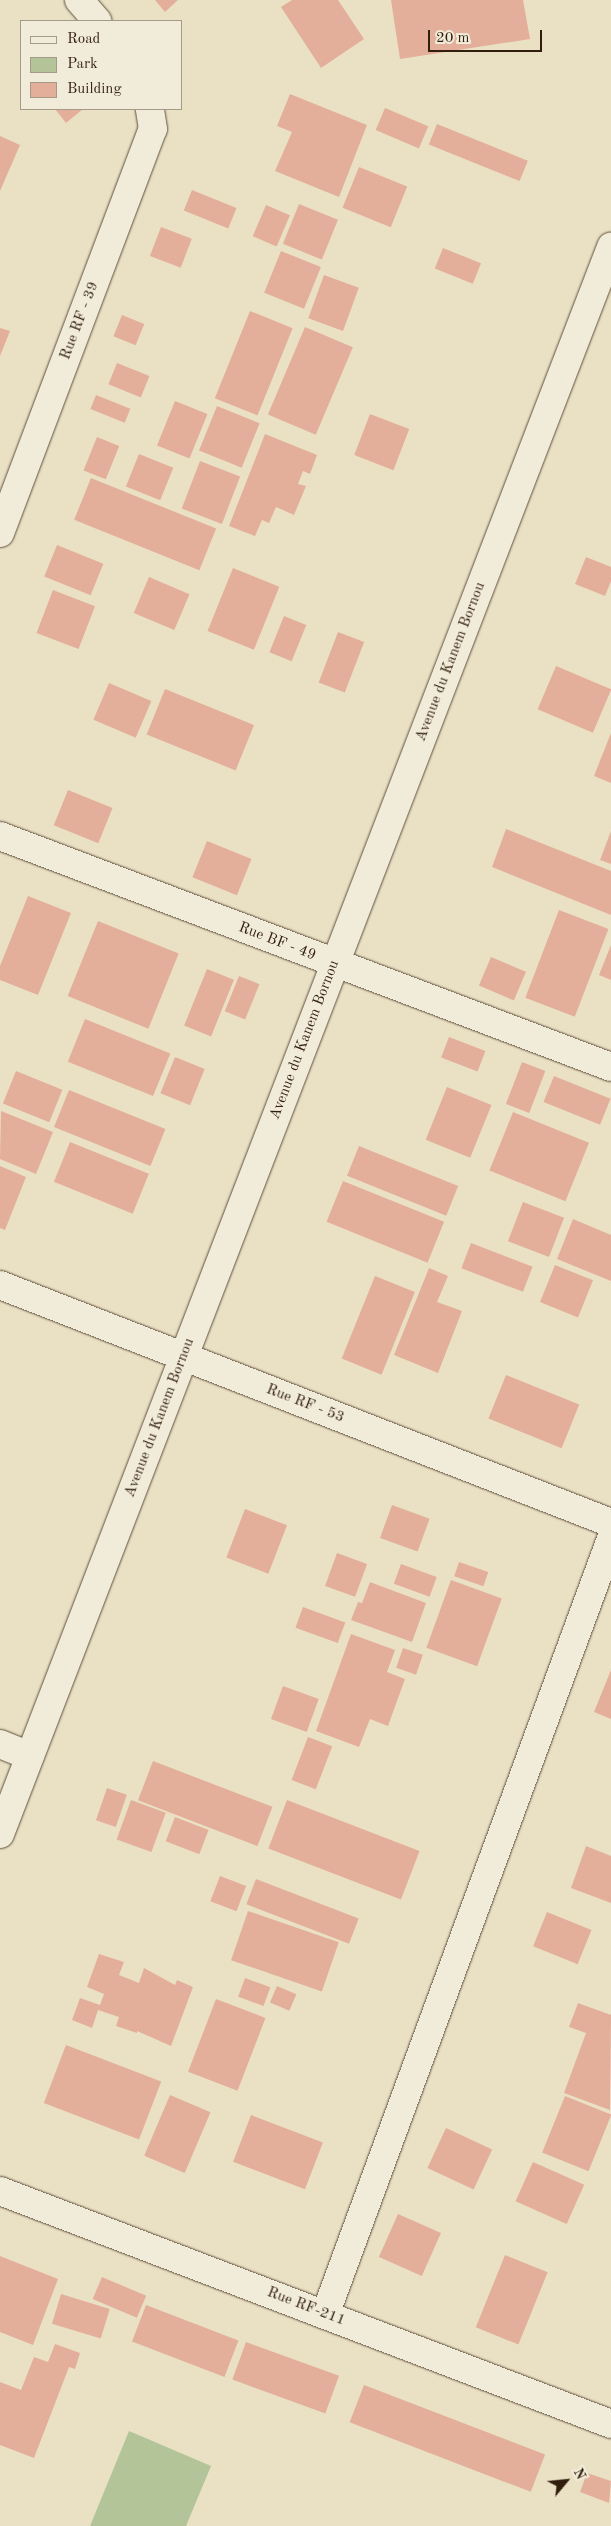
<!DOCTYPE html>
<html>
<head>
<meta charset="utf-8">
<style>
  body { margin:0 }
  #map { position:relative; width:611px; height:2526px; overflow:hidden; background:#eae1c5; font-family:"Old Standard TT",serif }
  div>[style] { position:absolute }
  .green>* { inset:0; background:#b2c498 }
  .building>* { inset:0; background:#e3af9a; transform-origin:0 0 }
  .roads { filter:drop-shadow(0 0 1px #604f3b) drop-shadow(0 0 1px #604f3b) }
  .street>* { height:28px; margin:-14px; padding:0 14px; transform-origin:14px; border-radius:14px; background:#f1ecd9 }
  span { translate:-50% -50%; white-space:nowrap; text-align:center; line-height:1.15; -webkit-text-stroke:4px #f1ecd9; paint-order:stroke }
  .street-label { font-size:15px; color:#321e0d }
  .legend { position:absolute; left:20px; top:20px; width:162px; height:90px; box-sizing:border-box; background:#f1ecd9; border:1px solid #a59a87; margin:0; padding:6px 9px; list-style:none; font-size:15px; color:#321e0d }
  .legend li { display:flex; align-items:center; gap:10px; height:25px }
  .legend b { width:25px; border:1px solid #a59a87 }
  .north { position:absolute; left:541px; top:2456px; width:50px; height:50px; -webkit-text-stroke:4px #f1ecd9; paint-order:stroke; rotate:62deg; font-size:14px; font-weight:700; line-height:20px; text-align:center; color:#321e0d }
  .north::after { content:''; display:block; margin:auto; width:18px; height:22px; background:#321e0d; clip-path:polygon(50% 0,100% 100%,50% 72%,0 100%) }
  .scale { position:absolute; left:428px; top:30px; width:114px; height:22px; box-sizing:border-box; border:2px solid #321e0d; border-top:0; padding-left:6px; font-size:15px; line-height:18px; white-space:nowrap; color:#321e0d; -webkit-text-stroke:4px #f1ecd9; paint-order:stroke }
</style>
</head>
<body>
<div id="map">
  <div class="green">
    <div style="clip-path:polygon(129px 2431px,211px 2466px,186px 2526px,90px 2526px)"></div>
  </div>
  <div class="building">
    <div style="clip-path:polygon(155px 0,178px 0,165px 12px)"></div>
    <div style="clip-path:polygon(292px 0,338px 0,364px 39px,321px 68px,281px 7px)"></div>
    <div style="clip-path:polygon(391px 0,523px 0,530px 39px,400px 59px)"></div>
    <div style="clip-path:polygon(290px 94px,367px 125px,339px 197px,275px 171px,292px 132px,277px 126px)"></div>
    <div style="left:385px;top:108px;width:47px;height:24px;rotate:23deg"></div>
    <div style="clip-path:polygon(55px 109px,83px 109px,66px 123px)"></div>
    <div style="left:437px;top:124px;width:98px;height:22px;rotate:22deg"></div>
    <div style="clip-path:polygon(0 136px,20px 145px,0 191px)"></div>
    <div style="left:359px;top:167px;width:52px;height:44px;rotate:22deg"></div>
    <div style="left:192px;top:190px;width:48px;height:22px;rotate:22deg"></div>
    <div style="left:299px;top:204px;width:42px;height:43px;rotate:22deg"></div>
    <div style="left:266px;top:205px;width:26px;height:34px;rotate:23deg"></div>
    <div style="left:161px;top:227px;width:33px;height:31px;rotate:21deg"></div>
    <div style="left:443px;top:248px;width:41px;height:22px;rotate:22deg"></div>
    <div style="left:281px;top:251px;width:43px;height:45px;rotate:22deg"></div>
    <div style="left:324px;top:275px;width:37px;height:46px;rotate:20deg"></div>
    <div style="left:250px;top:311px;width:46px;height:94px;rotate:22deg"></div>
    <div style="left:122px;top:315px;width:24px;height:23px;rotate:22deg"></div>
    <div style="left:305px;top:327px;width:52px;height:95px;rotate:23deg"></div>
    <div style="clip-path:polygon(0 328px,10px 331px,0 356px)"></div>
    <div style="left:117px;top:363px;width:35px;height:23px;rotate:22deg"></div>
    <div style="left:96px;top:395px;width:37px;height:15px;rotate:22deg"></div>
    <div style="left:175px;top:401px;width:35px;height:48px;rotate:22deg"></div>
    <div style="left:217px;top:406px;width:46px;height:48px;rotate:22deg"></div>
    <div style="left:370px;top:414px;width:42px;height:44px;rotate:21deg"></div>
    <div style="clip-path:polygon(265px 434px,317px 455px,310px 474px,303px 471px,298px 484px,306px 486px,294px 515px,276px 507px,269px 523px,262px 520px,255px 536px,229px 526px)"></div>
    <div style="left:97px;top:437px;width:24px;height:36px;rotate:22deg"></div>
    <div style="left:139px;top:454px;width:37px;height:35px;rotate:22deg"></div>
    <div style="left:200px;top:461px;width:43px;height:51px;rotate:21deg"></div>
    <div style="left:91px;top:478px;width:135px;height:45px;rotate:22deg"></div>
    <div style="left:57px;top:545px;width:50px;height:34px;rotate:22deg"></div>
    <div style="clip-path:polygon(586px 557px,611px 567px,611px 581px,605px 596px,575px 584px)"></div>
    <div style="left:233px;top:568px;width:50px;height:68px;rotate:22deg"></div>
    <div style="left:149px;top:577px;width:44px;height:39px;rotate:23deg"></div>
    <div style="left:53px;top:590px;width:45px;height:46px;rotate:21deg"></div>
    <div style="left:284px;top:616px;width:24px;height:39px;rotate:22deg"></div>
    <div style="left:338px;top:632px;width:28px;height:54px;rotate:21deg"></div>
    <div style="left:556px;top:666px;width:60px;height:47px;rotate:23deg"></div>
    <div style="left:109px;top:683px;width:46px;height:40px;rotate:23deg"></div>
    <div style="left:165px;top:689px;width:96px;height:49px;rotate:22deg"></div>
    <div style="clip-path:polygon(611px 733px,611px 783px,594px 776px)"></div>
    <div style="left:68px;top:790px;width:48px;height:38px;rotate:22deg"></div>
    <div style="clip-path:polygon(506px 829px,611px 871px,611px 915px,492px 867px)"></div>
    <div style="clip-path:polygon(611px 831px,611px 864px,600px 860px)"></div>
    <div style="left:207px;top:841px;width:48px;height:39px;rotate:22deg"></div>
    <div style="clip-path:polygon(28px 896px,71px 913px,38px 995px,0 980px,0 966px)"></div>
    <div style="left:559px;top:910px;width:53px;height:94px;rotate:21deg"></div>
    <div style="left:98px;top:921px;width:87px;height:81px;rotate:22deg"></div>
    <div style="clip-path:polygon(611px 945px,611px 980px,599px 975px)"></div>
    <div style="left:491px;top:957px;width:38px;height:31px;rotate:23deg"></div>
    <div style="left:207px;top:969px;width:29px;height:61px;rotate:22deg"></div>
    <div style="left:239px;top:976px;width:22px;height:38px;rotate:22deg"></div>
    <div style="left:85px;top:1019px;width:92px;height:46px;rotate:22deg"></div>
    <div style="left:449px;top:1037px;width:39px;height:22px;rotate:21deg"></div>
    <div style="left:175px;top:1057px;width:32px;height:39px;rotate:22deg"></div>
    <div style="left:522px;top:1062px;width:25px;height:45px;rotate:21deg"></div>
    <div style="left:16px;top:1071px;width:50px;height:35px;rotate:22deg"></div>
    <div style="left:554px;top:1076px;width:61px;height:28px;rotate:22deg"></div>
    <div style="left:447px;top:1087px;width:48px;height:57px;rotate:22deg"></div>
    <div style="left:69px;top:1090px;width:104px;height:40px;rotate:22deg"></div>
    <div style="clip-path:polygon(1px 1111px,53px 1132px,36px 1174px,0 1159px)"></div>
    <div style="left:513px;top:1112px;width:82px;height:63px;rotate:22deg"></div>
    <div style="left:70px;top:1142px;width:85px;height:43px;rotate:22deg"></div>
    <div style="left:359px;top:1146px;width:107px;height:32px;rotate:22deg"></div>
    <div style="clip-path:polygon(0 1166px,26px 1177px,5px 1230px,0 1228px)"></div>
    <div style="left:343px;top:1181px;width:109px;height:44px;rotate:22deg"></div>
    <div style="left:523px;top:1202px;width:44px;height:42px;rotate:21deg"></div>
    <div style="clip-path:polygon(573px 1219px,611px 1235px,611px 1281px,557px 1259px)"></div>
    <div style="left:471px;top:1243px;width:66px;height:27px;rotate:21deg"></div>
    <div style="left:555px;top:1265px;width:41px;height:40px;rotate:22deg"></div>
    <div style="clip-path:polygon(429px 1268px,448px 1276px,437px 1302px,462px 1311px,438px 1373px,394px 1355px)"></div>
    <div style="left:375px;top:1276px;width:43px;height:89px;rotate:22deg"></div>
    <div style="left:506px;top:1375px;width:79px;height:47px;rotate:22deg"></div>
    <div style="left:392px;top:1505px;width:40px;height:35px;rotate:20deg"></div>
    <div style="left:245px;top:1509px;width:45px;height:52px;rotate:21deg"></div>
    <div style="left:337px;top:1553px;width:32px;height:35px;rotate:20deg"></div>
    <div style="left:459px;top:1562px;width:31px;height:15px;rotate:19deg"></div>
    <div style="left:401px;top:1564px;width:38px;height:21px;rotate:20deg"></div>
    <div style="left:451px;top:1580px;width:54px;height:72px;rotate:20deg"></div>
    <div style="clip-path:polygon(370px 1582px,426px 1603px,412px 1642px,351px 1620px,358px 1602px,362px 1603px)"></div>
    <div style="left:303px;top:1607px;width:45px;height:22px;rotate:20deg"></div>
    <div style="clip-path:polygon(351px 1634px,395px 1650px,387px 1672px,405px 1679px,388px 1726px,370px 1719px,359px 1747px,316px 1731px)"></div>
    <div style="left:403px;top:1648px;width:21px;height:21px;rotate:19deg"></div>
    <div style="clip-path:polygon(611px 1670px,611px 1719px,594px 1712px)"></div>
    <div style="left:283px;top:1686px;width:38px;height:35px;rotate:20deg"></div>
    <div style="left:308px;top:1737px;width:26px;height:46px;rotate:21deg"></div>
    <div style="left:153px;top:1761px;width:128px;height:42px;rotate:21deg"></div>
    <div style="left:107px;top:1788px;width:21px;height:34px;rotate:19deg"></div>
    <div style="left:131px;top:1800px;width:37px;height:42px;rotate:20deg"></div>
    <div style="left:287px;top:1800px;width:142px;height:52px;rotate:21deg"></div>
    <div style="left:175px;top:1817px;width:36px;height:26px;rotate:21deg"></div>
    <div style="clip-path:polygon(586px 1846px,611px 1856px,611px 1903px,571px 1888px)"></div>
    <div style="left:220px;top:1876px;width:28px;height:27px;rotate:21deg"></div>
    <div style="left:256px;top:1879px;width:110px;height:27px;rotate:21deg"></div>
    <div style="left:248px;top:1911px;width:96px;height:52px;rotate:19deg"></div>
    <div style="left:547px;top:1912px;width:48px;height:37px;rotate:22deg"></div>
    <div style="clip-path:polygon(99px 1954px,124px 1962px,119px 1975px,139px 1983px,144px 1968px,175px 1985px,177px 1980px,193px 1987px,171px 2046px,137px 2031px,137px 2033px,116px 2026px,119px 2017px,98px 2010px,92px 2028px,72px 2020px,80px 1998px,100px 2005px,104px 1994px,87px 1987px)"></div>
    <div style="left:245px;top:1978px;width:27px;height:20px;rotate:20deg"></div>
    <div style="left:277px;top:1986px;width:21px;height:18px;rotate:23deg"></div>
    <div style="left:216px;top:1999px;width:53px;height:78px;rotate:21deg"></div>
    <div style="clip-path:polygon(578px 2003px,611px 2015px,610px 2110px,564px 2093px,586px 2033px,569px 2027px)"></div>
    <div style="left:66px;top:2045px;width:102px;height:62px;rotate:21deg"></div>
    <div style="left:170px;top:2095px;width:44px;height:66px;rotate:23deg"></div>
    <div style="left:565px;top:2096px;width:50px;height:61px;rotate:22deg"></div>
    <div style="left:251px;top:2115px;width:77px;height:50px;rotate:21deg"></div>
    <div style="left:446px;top:2128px;width:51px;height:44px;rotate:25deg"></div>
    <div style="left:533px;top:2162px;width:56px;height:43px;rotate:24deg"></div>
    <div style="left:398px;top:2214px;width:47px;height:47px;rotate:24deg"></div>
    <div style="left:505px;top:2255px;width:46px;height:78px;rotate:22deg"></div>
    <div style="clip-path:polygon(0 2256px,58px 2279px,33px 2345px,0 2332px)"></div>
    <div style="left:102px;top:2277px;width:48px;height:24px;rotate:23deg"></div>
    <div style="left:61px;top:2294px;width:51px;height:31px;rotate:17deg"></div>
    <div style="left:146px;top:2305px;width:99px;height:39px;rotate:21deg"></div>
    <div style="left:246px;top:2342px;width:99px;height:40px;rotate:20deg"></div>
    <div style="clip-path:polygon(55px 2344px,80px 2353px,75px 2369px,69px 2367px,34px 2458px,0 2445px,0 2382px,21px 2390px,34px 2357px,48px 2362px)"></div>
    <div style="left:364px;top:2385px;width:194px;height:40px;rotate:21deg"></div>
    <div style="clip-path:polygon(587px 2473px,611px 2481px,609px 2503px,580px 2492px)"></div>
  </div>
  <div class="roads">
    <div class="street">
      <div style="left:79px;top:0;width:28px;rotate:49deg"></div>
      <div style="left:0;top:533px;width:432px;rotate:-69.3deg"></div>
      <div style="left:153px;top:129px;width:20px;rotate:-99deg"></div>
      <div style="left:0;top:836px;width:653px;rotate:20.71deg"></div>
      <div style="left:0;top:1285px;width:656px;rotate:21.28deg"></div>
      <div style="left:0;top:1744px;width:32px;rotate:22deg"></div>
      <div style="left:0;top:1834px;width:1701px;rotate:-68.94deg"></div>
      <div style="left:0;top:2191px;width:654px;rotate:20.87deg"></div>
      <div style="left:325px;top:2315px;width:827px;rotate:-69.77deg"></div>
    </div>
  </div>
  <div class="street-label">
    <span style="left:80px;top:321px;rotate:-69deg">Rue RF - 39</span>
    <span style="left:451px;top:662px;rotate:-69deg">Avenue du Kanem Bornou</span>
    <span style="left:277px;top:942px;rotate:21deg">Rue BF - 49</span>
    <span style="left:305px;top:1040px;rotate:-69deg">Avenue du Kanem Bornou</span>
    <span style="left:305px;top:1404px;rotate:21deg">Rue RF - 53</span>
    <span style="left:160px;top:1418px;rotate:-69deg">Avenue du Kanem Bornou</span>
    <span style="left:306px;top:2307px;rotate:21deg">Rue RF-211</span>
  </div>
  <ul class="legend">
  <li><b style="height:6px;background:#f1ecd9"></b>Road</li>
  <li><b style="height:14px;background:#b2c498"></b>Park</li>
  <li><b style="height:14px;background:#e3af9a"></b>Building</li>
  </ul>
  <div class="north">N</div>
  <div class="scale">20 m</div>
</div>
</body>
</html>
